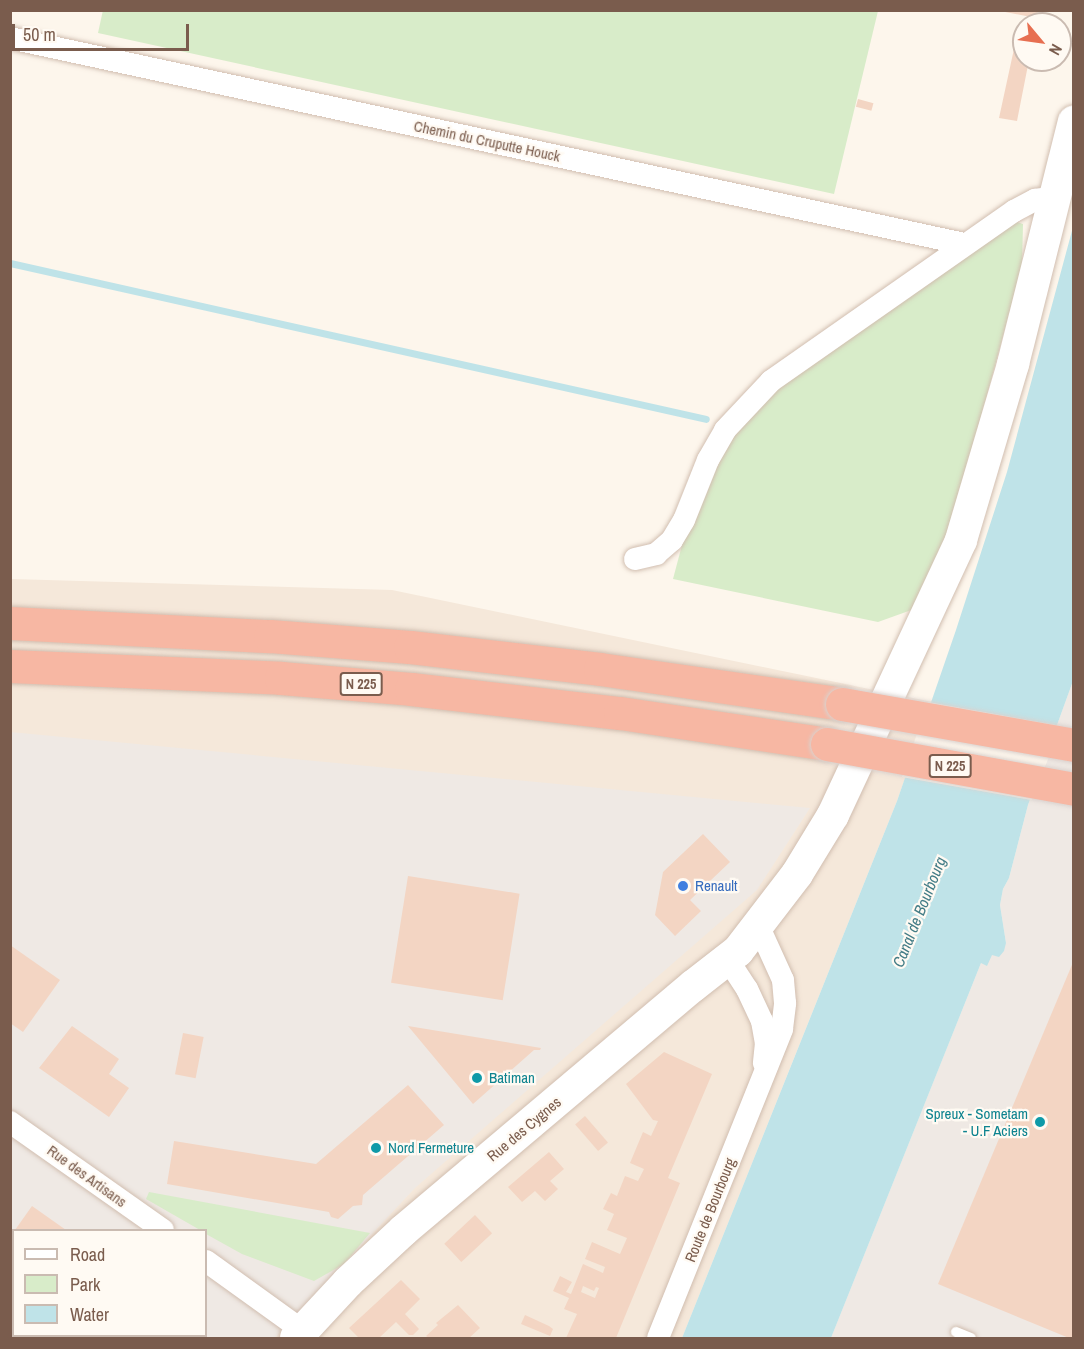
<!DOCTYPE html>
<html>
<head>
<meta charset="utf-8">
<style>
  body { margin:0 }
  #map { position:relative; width:1084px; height:1349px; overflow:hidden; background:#fdf6ec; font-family:"Archivo Narrow",sans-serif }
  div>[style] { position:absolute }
  .residential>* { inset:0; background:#f5e8da }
  .industrial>* { inset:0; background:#efe9e4 }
  .green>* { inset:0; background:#d8ecc9 }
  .water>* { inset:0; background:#bfe3e8 }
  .pier>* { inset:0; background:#fdf6ec }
  .stream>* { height:7px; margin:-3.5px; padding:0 3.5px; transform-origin:3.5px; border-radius:3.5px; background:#bfe3e8 }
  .building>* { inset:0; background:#f3d5c3; transform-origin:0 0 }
  .roads { filter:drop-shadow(0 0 2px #d1beb0) drop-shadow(0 0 2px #d1beb0) }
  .lane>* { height:10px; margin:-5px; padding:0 5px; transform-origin:5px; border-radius:5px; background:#fff }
  .street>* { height:22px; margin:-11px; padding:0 11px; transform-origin:11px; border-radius:11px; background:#fff }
  .secondary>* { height:32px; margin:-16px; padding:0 16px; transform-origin:16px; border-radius:16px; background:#fff }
  .highway>* { height:33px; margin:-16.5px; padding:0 16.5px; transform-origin:16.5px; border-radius:16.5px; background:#f7b7a3 }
  .bridges { filter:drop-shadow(0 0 2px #dad1cd) drop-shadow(0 0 2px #dad1cd) }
  .highway-bridge>* { height:33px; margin:-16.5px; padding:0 16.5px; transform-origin:16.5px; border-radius:16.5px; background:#f7b7a3 }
  .dots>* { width:16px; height:16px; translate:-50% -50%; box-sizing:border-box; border:3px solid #fffaf3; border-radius:50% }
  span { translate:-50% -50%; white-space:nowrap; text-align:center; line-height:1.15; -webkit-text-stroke:4.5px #fffaf3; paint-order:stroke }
  .shield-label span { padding:2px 4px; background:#fffaf3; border:2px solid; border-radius:4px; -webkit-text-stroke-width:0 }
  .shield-label { font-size:14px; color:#7a5c4d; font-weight:700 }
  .street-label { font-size:15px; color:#7a5c4d }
  .shop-label { font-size:15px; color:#366cbe }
  .left { translate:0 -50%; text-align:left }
  .culture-label { font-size:15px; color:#0d838f }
  .right { translate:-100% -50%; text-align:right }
  .water-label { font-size:16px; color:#437c86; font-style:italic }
  .frame { position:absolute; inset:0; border:12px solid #7a5c4d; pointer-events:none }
  .legend { position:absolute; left:12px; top:1229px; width:195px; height:108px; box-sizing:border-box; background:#fffaf3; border:2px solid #cabbb1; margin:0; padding:8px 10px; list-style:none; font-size:18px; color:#7a5c4d }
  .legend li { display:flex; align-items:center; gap:12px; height:30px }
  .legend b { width:30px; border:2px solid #cabbb1 }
  .north { position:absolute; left:1012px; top:12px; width:60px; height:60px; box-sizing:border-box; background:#fffaf3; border:2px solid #cabbb1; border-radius:50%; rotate:119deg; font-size:16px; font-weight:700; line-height:24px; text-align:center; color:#7a5c4d }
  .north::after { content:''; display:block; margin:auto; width:21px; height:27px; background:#e76f51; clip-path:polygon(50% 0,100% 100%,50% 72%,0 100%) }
  .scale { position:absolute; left:12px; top:24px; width:177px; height:27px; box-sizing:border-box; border:3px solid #7a5c4d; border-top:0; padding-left:8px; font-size:18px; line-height:21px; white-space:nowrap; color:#7a5c4d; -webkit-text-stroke:4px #fffaf3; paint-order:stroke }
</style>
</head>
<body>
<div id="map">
  <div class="residential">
    <div style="clip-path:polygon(evenodd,11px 579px,392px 590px,932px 702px,897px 801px,682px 1338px,11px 1338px,11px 579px,14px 1230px,206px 1230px,206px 1336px,14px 1336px,14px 1230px)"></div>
  </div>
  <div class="industrial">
    <div style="clip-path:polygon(1073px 681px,1073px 1338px,831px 1338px,981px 963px,1006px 943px,1000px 905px,1003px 889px,1009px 878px,1028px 805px)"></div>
    <div style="clip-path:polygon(evenodd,10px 732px,810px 808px,757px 890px,415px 1188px,275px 1338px,11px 1338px,10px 732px,14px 1230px,206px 1230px,206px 1336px,14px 1336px,14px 1230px)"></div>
  </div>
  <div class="green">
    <div style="clip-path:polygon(103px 10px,878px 10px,878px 11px,834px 194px,98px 33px)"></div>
    <div style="clip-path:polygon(1010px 220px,1023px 224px,1022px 266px,953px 520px,917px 608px,878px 622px,673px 579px,686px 530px,706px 479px,752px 403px)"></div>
    <div style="clip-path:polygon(149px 1192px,370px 1233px,344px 1264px,314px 1281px,242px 1254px,206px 1234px,206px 1230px,200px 1230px,146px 1199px)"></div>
  </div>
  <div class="water">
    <div style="clip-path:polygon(1073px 227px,1073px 681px,1028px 805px,1009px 878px,1003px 889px,1000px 905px,1006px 943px,1004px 951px,999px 957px,992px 955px,987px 966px,981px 963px,831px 1338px,682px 1338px,897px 801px,956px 630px,1007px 472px)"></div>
  </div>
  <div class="pier">
    <div style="clip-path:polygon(928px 702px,1061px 726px,1032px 800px,902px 777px)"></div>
  </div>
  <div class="stream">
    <div style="left:10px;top:263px;width:713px;rotate:12.63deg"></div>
  </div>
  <div class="building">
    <div style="clip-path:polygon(995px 10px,1038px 10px,1036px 18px)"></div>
    <div style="clip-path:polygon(1017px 35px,1024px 36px,1024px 60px,1029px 60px,1017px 121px,999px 118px)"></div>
    <div style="left:858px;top:99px;width:16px;height:8px;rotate:15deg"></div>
    <div style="clip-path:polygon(703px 834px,730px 862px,690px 900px,701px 911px,675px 936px,655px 915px,663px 872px)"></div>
    <div style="left:408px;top:876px;width:113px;height:108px;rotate:9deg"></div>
    <div style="clip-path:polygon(10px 945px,60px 980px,23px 1032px,10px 1023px)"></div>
    <div style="clip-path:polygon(1074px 960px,1074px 1338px,1069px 1338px,938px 1284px)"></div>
    <div style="clip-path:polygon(72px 1026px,119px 1059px,109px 1074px,129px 1088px,109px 1117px,39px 1068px)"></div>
    <div style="clip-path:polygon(408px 1026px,541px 1048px,540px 1050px,534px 1050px,473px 1104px)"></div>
    <div style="left:183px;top:1033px;width:21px;height:42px;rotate:11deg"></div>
    <div style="clip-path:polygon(evenodd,664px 1052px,712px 1074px,668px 1178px,680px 1183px,616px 1338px,566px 1338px,577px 1314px,564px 1309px,569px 1298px,553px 1291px,560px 1276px,572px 1282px,566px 1292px,571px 1294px,583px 1264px,603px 1273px,605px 1267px,585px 1259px,592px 1242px,620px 1254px,627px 1238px,607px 1230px,614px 1214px,603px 1209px,611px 1193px,617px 1196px,625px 1176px,638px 1181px,644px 1169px,630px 1163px,643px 1132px,651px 1136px,658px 1121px,653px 1120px,626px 1084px,664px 1052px,583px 1286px,594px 1291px,596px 1287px,599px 1288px,595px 1298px,581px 1292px,583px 1286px)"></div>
    <div style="clip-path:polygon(408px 1085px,444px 1125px,363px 1195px,362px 1205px,353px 1206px,338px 1219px,331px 1217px,329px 1212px,167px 1184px,174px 1141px,316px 1164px)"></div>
    <div style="left:585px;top:1116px;width:35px;height:13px;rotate:49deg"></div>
    <div style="clip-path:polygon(549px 1152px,564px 1169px,550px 1181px,558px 1189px,545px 1201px,535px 1191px,522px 1202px,508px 1187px)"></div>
    <div style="clip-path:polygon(32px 1206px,66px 1230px,15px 1230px)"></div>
    <div style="left:475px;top:1215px;width:25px;height:42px;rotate:47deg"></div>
    <div style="clip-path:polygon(14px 1233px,14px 1336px,28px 1336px,26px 1338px,10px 1338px,10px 1237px)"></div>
    <div style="clip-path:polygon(401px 1280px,420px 1299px,405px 1314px,419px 1329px,413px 1335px,409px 1335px,396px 1322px,379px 1338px,359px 1338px,349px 1328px)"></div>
    <div style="clip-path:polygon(458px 1305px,480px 1328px,469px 1338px,429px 1338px,426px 1336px,438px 1325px,436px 1323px)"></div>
    <div style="clip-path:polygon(525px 1315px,549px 1326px,553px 1329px,550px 1336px,521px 1324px)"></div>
  </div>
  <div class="roads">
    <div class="lane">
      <div style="left:956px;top:1332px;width:16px;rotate:22deg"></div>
    </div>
    <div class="street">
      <div style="left:10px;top:38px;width:976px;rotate:12.18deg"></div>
      <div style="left:635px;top:559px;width:22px;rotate:-13deg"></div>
      <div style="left:656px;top:554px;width:21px;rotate:-41deg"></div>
      <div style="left:672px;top:540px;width:23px;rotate:-59deg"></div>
      <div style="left:684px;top:520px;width:65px;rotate:-68.2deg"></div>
      <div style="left:708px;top:460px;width:34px;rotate:-60deg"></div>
      <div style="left:725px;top:430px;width:67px;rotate:-46.8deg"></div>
      <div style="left:771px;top:381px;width:297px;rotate:-35deg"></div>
      <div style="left:1014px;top:211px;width:24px;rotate:-28deg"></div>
      <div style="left:1035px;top:200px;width:21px;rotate:-8deg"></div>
      <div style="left:728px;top:960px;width:35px;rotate:57deg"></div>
      <div style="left:747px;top:989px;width:35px;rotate:65deg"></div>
      <div style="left:762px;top:1021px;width:22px;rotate:80deg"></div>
      <div style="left:766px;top:1043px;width:20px;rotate:96deg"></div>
      <div style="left:10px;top:1122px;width:187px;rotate:35.2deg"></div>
      <div style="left:206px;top:1261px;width:120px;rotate:35.8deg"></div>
      <div style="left:658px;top:1338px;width:333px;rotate:-68.1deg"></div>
      <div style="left:782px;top:1029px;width:26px;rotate:-83deg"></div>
      <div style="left:785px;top:1003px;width:23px;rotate:-95deg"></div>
      <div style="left:783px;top:980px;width:58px;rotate:-114.4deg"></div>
    </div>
    <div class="secondary">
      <div style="left:296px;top:1338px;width:76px;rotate:-47.1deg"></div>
      <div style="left:348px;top:1282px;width:76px;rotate:-42.9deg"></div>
      <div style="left:404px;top:1230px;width:378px;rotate:-40.2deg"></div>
      <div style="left:693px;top:986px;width:57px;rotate:-37.9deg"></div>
      <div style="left:738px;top:951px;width:97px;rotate:-52.5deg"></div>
      <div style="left:797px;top:874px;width:69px;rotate:-58.6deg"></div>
      <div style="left:833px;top:815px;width:303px;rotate:-65deg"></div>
      <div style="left:961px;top:540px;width:184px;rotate:-73.5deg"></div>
      <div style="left:1013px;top:364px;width:250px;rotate:-75.9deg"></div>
    </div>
    <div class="highway">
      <div style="left:10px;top:623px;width:260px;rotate:2.9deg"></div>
      <div style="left:270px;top:636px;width:140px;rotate:4.5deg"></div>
      <div style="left:410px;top:647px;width:191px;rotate:6.6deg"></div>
      <div style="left:600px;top:669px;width:245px;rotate:8.2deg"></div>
      <div style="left:10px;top:666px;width:271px;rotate:2.5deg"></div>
      <div style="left:281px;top:678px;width:130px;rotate:4.8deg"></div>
      <div style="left:411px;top:689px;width:210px;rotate:6.6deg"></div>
      <div style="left:620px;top:713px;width:209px;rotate:8.5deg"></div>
    </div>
  </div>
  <div class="bridges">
    <div class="highway-bridge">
      <div style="left:842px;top:704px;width:236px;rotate:10deg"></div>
      <div style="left:827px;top:744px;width:251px;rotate:10.3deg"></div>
    </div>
  </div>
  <div class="dots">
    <div style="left:683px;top:886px;background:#3f7fe0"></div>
    <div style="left:477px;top:1078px;background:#0f9aa8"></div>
    <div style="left:1040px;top:1122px;background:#0f9aa8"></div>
    <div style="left:376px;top:1148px;background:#0f9aa8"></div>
  </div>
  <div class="shield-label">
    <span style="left:361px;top:684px">N 225</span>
    <span style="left:950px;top:766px">N 225</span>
  </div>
  <div class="street-label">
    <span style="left:487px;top:141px;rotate:12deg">Chemin du Cruputte Houck</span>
    <span style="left:524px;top:1129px;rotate:-40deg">Rue des Cygnes</span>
    <span style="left:87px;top:1176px;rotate:36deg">Rue des Artisans</span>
    <span style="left:710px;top:1210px;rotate:-68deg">Route de Bourbourg</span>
  </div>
  <div class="shop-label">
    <span class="left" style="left:695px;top:886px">Renault</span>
  </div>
  <div class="culture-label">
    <span class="left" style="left:489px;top:1078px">Batiman</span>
    <span class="right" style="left:1028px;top:1122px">Spreux - Sometam<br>- U.F Aciers</span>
    <span class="left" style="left:388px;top:1148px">Nord Fermeture</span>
  </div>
  <div class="water-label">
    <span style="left:919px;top:912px;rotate:-68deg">Canal de Bourbourg</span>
  </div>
  <div class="frame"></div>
  <ul class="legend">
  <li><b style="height:8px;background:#fff"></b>Road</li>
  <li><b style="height:16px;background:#d8ecc9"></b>Park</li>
  <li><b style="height:16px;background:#bfe3e8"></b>Water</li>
  </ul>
  <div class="north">N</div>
  <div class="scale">50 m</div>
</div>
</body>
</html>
